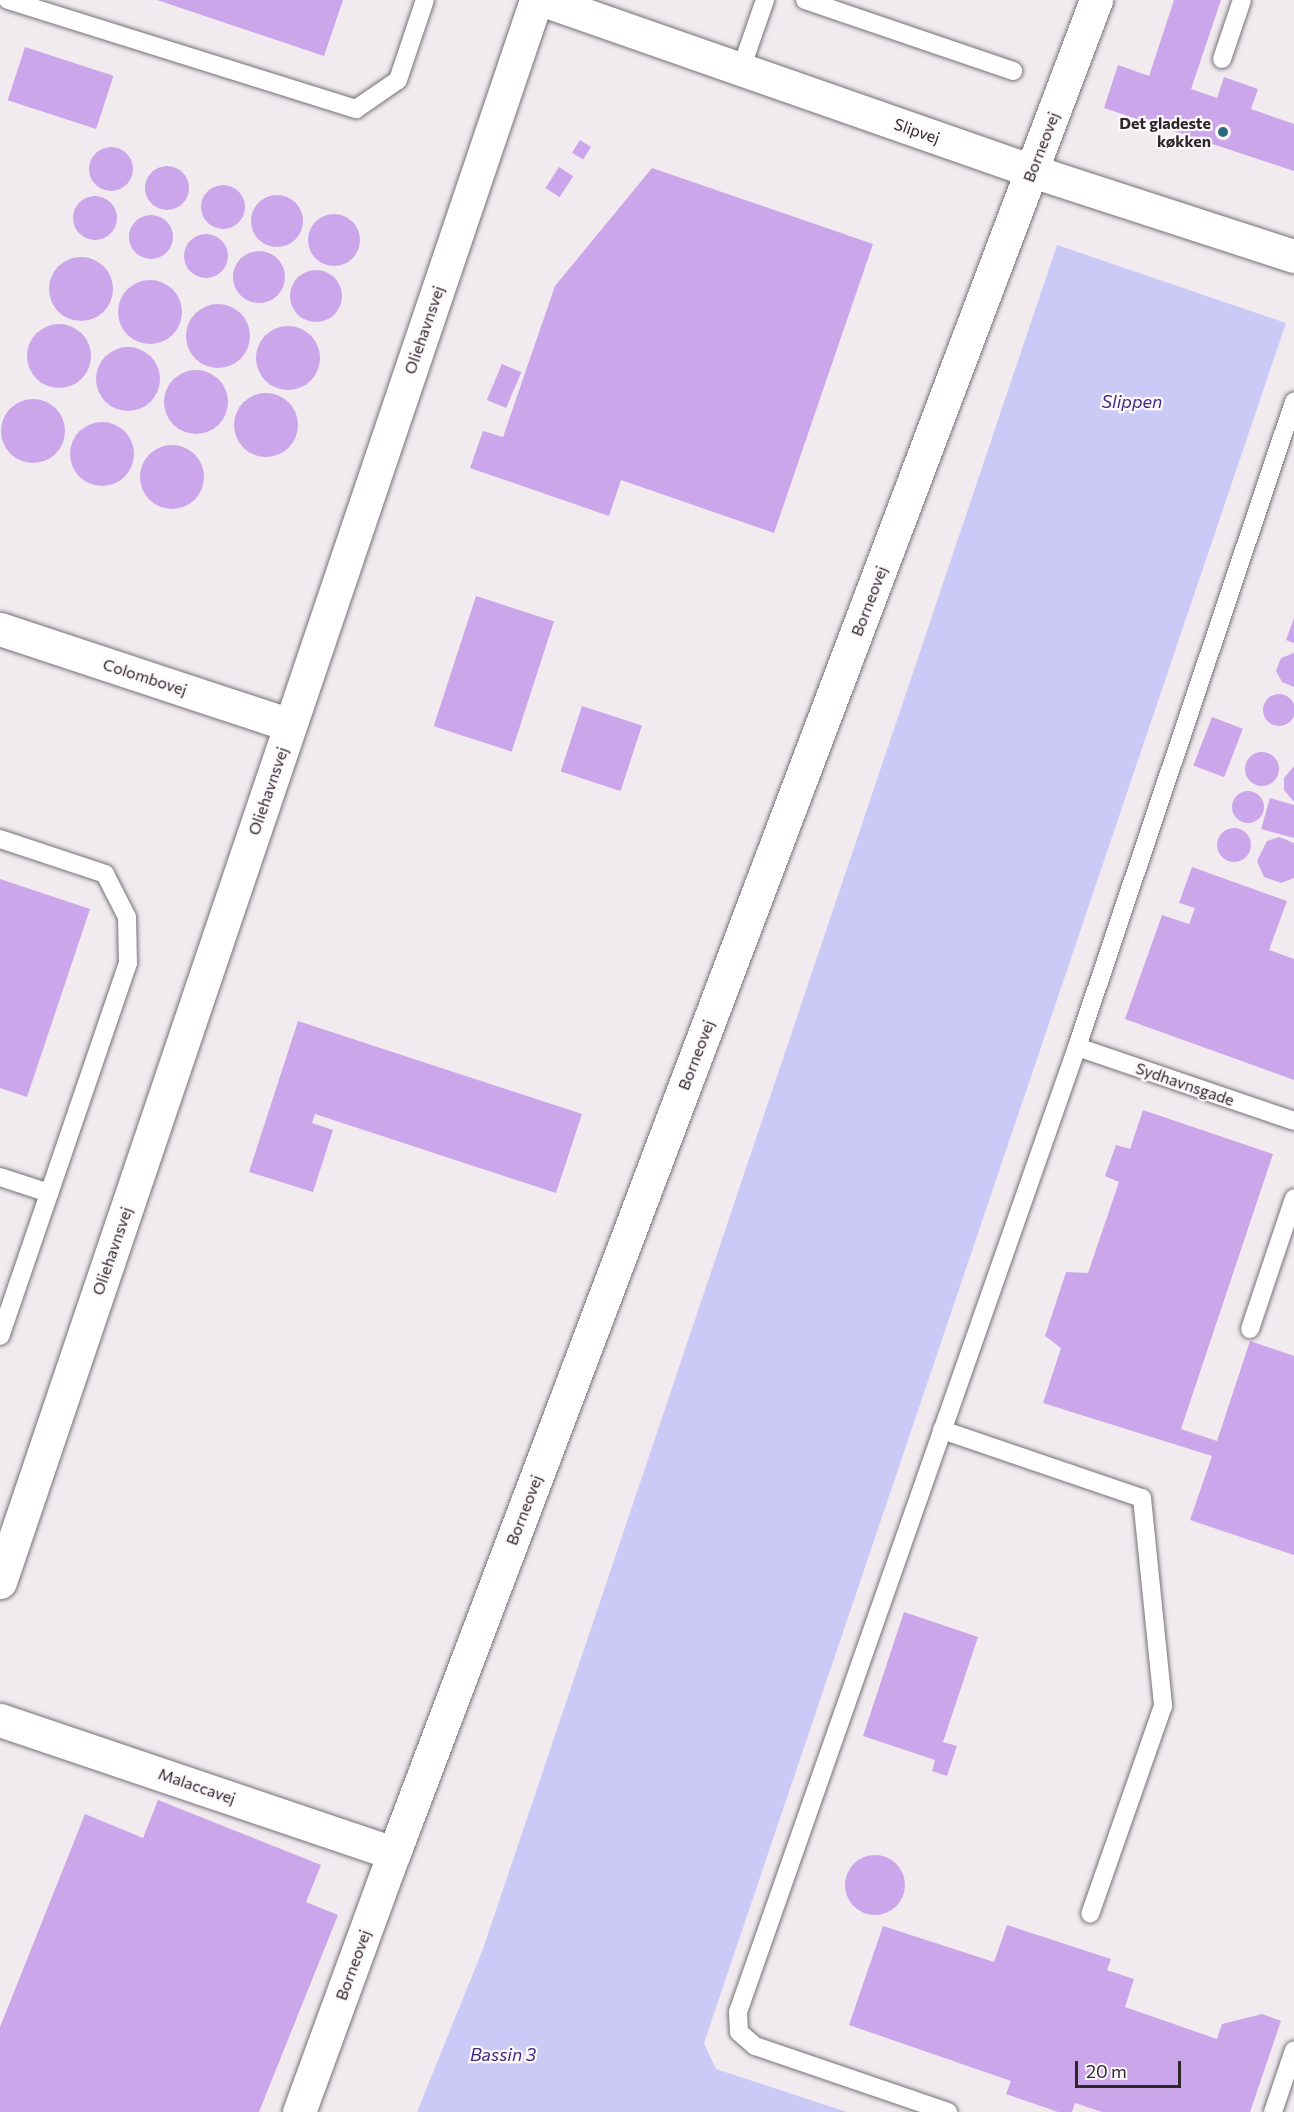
<!DOCTYPE html>
<html>
<head>
<meta charset="utf-8">
<style>
  body { margin:0 }
  #map { position:relative; width:1294px; height:2112px; overflow:hidden; background:#f1ebf0; font-family:Commissioner,sans-serif }
  div>[style] { position:absolute }
  .water>* { inset:0; background:#cbcaf7 }
  .building>* { inset:0; background:#cca6eb; transform-origin:0 0 }
  .round { border-radius:50% }
  .roads { filter:drop-shadow(0 0 2px #767175) drop-shadow(0 0 2px #767175) }
  .service>* { height:18px; margin:-9px; padding:0 9px; transform-origin:9px; border-radius:9px; background:#fff }
  .minor>* { height:33px; margin:-16.5px; padding:0 16.5px; transform-origin:16.5px; border-radius:16.5px; background:#fff }
  .dots>* { width:16px; height:16px; translate:-50% -50%; box-sizing:border-box; border:3px solid #fef8fd; border-radius:50% }
  span { translate:-50% -50%; white-space:nowrap; text-align:center; line-height:1.15; -webkit-text-stroke:4.5px #fef8fd; paint-order:stroke }
  .poi-label { font-size:16px; color:#2b282a; font-weight:700 }
  .right { translate:-100% -50%; text-align:right }
  .street-label { font-size:16px; color:#2b282a }
  .water-label { font-size:18px; color:#3d2d80; font-style:italic }
  .scale { position:absolute; left:1075px; top:2061px; width:106px; height:27px; box-sizing:border-box; border:3px solid #2b282a; border-top:0; padding-left:8px; font-size:18px; line-height:21px; white-space:nowrap; color:#2b282a; -webkit-text-stroke:4px #fef8fd; paint-order:stroke }
</style>
</head>
<body>
<div id="map">
  <div class="water">
    <div style="clip-path:polygon(1057px 245px,1286px 323px,704px 2043px,716px 2069px,847px 2112px,417px 2112px,483px 1949px)"></div>
  </div>
  <div class="building">
    <div style="clip-path:polygon(157px 0,343px 0,324px 56px)"></div>
    <div style="clip-path:polygon(1174px 0,1221px 0,1191px 89px,1217px 98px,1224px 77px,1258px 89px,1251px 109px,1294px 124px,1294px 171px,1104px 108px,1118px 65px,1149px 76px)"></div>
    <div style="left:25px;top:47px;width:93px;height:56px;rotate:18deg"></div>
    <div style="left:580px;top:140px;width:13px;height:15px;rotate:32deg"></div>
    <div class="round" style="left:89px;top:147px;width:44px;height:44px"></div>
    <div class="round" style="left:145px;top:166px;width:44px;height:44px"></div>
    <div style="left:559px;top:167px;width:17px;height:25px;rotate:33deg"></div>
    <div style="clip-path:polygon(652px 168px,873px 244px,774px 533px,621px 480px,609px 516px,470px 468px,483px 431px,503px 437px,555px 286px)"></div>
    <div class="round" style="left:201px;top:185px;width:44px;height:44px"></div>
    <div class="round" style="left:251px;top:195px;width:52px;height:52px"></div>
    <div class="round" style="left:73px;top:196px;width:44px;height:44px"></div>
    <div class="round" style="left:308px;top:214px;width:52px;height:52px"></div>
    <div class="round" style="left:129px;top:215px;width:44px;height:44px"></div>
    <div class="round" style="left:184px;top:234px;width:44px;height:44px"></div>
    <div class="round" style="left:233px;top:251px;width:52px;height:52px"></div>
    <div class="round" style="left:49px;top:257px;width:64px;height:64px"></div>
    <div class="round" style="left:290px;top:270px;width:52px;height:52px"></div>
    <div class="round" style="left:118px;top:280px;width:64px;height:64px"></div>
    <div class="round" style="left:186px;top:304px;width:64px;height:64px"></div>
    <div class="round" style="left:27px;top:324px;width:64px;height:64px"></div>
    <div class="round" style="left:256px;top:326px;width:64px;height:64px"></div>
    <div class="round" style="left:96px;top:347px;width:64px;height:64px"></div>
    <div style="left:502px;top:364px;width:21px;height:39px;rotate:23deg"></div>
    <div class="round" style="left:164px;top:370px;width:64px;height:64px"></div>
    <div class="round" style="left:234px;top:393px;width:64px;height:64px"></div>
    <div class="round" style="left:1px;top:399px;width:64px;height:64px"></div>
    <div class="round" style="left:70px;top:422px;width:64px;height:64px"></div>
    <div class="round" style="left:140px;top:445px;width:64px;height:64px"></div>
    <div style="left:476px;top:596px;width:82px;height:137px;rotate:18deg"></div>
    <div style="clip-path:polygon(1294px 618px,1294px 643px,1286px 640px)"></div>
    <div style="clip-path:polygon(1294px 653px,1294px 687px,1282px 682px,1276px 671px,1281px 658px)"></div>
    <div class="round" style="left:1263px;top:694px;width:32px;height:32px"></div>
    <div style="left:582px;top:706px;width:63px;height:69px;rotate:18deg"></div>
    <div style="left:1212px;top:717px;width:33px;height:52px;rotate:21deg"></div>
    <div class="round" style="left:1245px;top:752px;width:34px;height:34px"></div>
    <div style="clip-path:polygon(1294px 766px,1294px 802px,1284px 790px,1284px 778px)"></div>
    <div class="round" style="left:1232px;top:791px;width:32px;height:32px"></div>
    <div style="clip-path:polygon(1270px 798px,1294px 805px,1294px 838px,1261px 829px)"></div>
    <div class="round" style="left:1217px;top:828px;width:34px;height:34px"></div>
    <div style="clip-path:polygon(1279px 837px,1294px 843px,1294px 878px,1281px 883px,1264px 877px,1257px 861px,1267px 841px)"></div>
    <div style="clip-path:polygon(1192px 867px,1287px 901px,1269px 950px,1294px 959px,1294px 1080px,1125px 1019px,1162px 915px,1189px 924px,1195px 908px,1179px 903px)"></div>
    <div style="clip-path:polygon(0 879px,90px 909px,27px 1097px,0 1088px)"></div>
    <div style="clip-path:polygon(298px 1021px,582px 1114px,556px 1193px,315px 1114px,312px 1123px,333px 1130px,313px 1192px,249px 1172px)"></div>
    <div style="clip-path:polygon(1143px 1110px,1273px 1154px,1181px 1429px,1217px 1441px,1250px 1341px,1294px 1356px,1294px 1555px,1190px 1520px,1212px 1456px,1043px 1403px,1061px 1348px,1045px 1336px,1066px 1272px,1088px 1273px,1119px 1182px,1105px 1176px,1116px 1145px,1130px 1149px)"></div>
    <div style="clip-path:polygon(904px 1612px,978px 1637px,943px 1742px,957px 1746px,947px 1776px,932px 1771px,935px 1760px,863px 1736px)"></div>
    <div style="clip-path:polygon(158px 1800px,321px 1865px,306px 1902px,338px 1915px,259px 2112px,0 2112px,0 2027px,85px 1814px,143px 1838px)"></div>
    <div class="round" style="left:845px;top:1855px;width:60px;height:60px"></div>
    <div style="clip-path:polygon(1007px 1925px,1111px 1959px,1107px 1970px,1134px 1979px,1125px 2007px,1217px 2039px,1222px 2024px,1262px 2014px,1281px 2021px,1250px 2112px,1102px 2112px,1075px 2103px,1072px 2112px,1058px 2112px,1006px 2094px,1011px 2081px,849px 2025px,883px 1926px,994px 1962px)"></div>
  </div>
  <div class="roads">
    <div class="service">
      <div style="left:8px;top:0;width:365px;rotate:17.4deg"></div>
      <div style="left:356px;top:109px;width:51px;rotate:-34.6deg"></div>
      <div style="left:398px;top:80px;width:84px;rotate:-71.4deg"></div>
      <div style="left:805px;top:0;width:220px;rotate:18.8deg"></div>
      <div style="left:1222px;top:59px;width:62px;rotate:-71.3deg"></div>
      <div style="left:741px;top:69px;width:73px;rotate:-70.8deg"></div>
      <div style="left:0;top:839px;width:111px;rotate:18.4deg"></div>
      <div style="left:105px;top:874px;width:48px;rotate:62.9deg"></div>
      <div style="left:127px;top:917px;width:46px;rotate:88.8deg"></div>
      <div style="left:128px;top:963px;width:394px;rotate:108.9deg"></div>
      <div style="left:1077px;top:1047px;width:229px;rotate:18.8deg"></div>
      <div style="left:0;top:1177px;width:52px;rotate:18.1deg"></div>
      <div style="left:1250px;top:1329px;width:138px;rotate:-71.4deg"></div>
      <div style="left:942px;top:1430px;width:211px;rotate:18.8deg"></div>
      <div style="left:1142px;top:1498px;width:209px;rotate:84.2deg"></div>
      <div style="left:1163px;top:1706px;width:220px;rotate:109.3deg"></div>
      <div style="left:948px;top:2112px;width:204px;rotate:-161.1deg"></div>
      <div style="left:755px;top:2046px;width:21px;rotate:-139deg"></div>
      <div style="left:739px;top:2032px;width:20px;rotate:-93deg"></div>
      <div style="left:738px;top:2012px;width:1023px;rotate:-70.64deg"></div>
      <div style="left:1077px;top:1047px;width:681px;rotate:-71.41deg"></div>
      <div style="left:1273px;top:2112px;width:65px;rotate:-71.3deg"></div>
    </div>
    <div class="minor">
      <div style="left:543px;top:0;width:518px;rotate:19.27deg"></div>
      <div style="left:1032px;top:171px;width:275px;rotate:18deg"></div>
      <div style="left:0;top:629px;width:305px;rotate:18.3deg"></div>
      <div style="left:0;top:1582px;width:1670px;rotate:-71.28deg"></div>
      <div style="left:0;top:1720px;width:416px;rotate:18.7deg"></div>
      <div style="left:299px;top:2112px;width:276px;rotate:-69.9deg"></div>
      <div style="left:394px;top:1853px;width:1982px;rotate:-69.25deg"></div>
    </div>
  </div>
  <div class="dots">
    <div style="left:1223px;top:132px;background:#2a6c7f"></div>
  </div>
  <div class="poi-label">
    <span class="right" style="left:1211px;top:132px">Det gladeste<br>køkken</span>
  </div>
  <div class="street-label">
    <span style="left:917px;top:131px;rotate:19deg">Slipvej</span>
    <span style="left:1041px;top:147px;rotate:-69deg">Borneovej</span>
    <span style="left:424px;top:330px;rotate:-71deg">Oliehavnsvej</span>
    <span style="left:869px;top:601px;rotate:-69deg">Borneovej</span>
    <span style="left:145px;top:677px;rotate:18deg">Colombovej</span>
    <span style="left:268px;top:791px;rotate:-71deg">Oliehavnsvej</span>
    <span style="left:696px;top:1055px;rotate:-69deg">Borneovej</span>
    <span style="left:1185px;top:1084px;rotate:19deg">Sydhavnsgade</span>
    <span style="left:112px;top:1251px;rotate:-71deg">Oliehavnsvej</span>
    <span style="left:524px;top:1510px;rotate:-69deg">Borneovej</span>
    <span style="left:197px;top:1786px;rotate:19deg">Malaccavej</span>
    <span style="left:353px;top:1965px;rotate:-70deg">Borneovej</span>
  </div>
  <div class="water-label">
    <span style="left:1132px;top:401px">Slippen</span>
    <span style="left:503px;top:2054px">Bassin 3</span>
  </div>
  <div class="scale">20 m</div>
</div>
</body>
</html>
